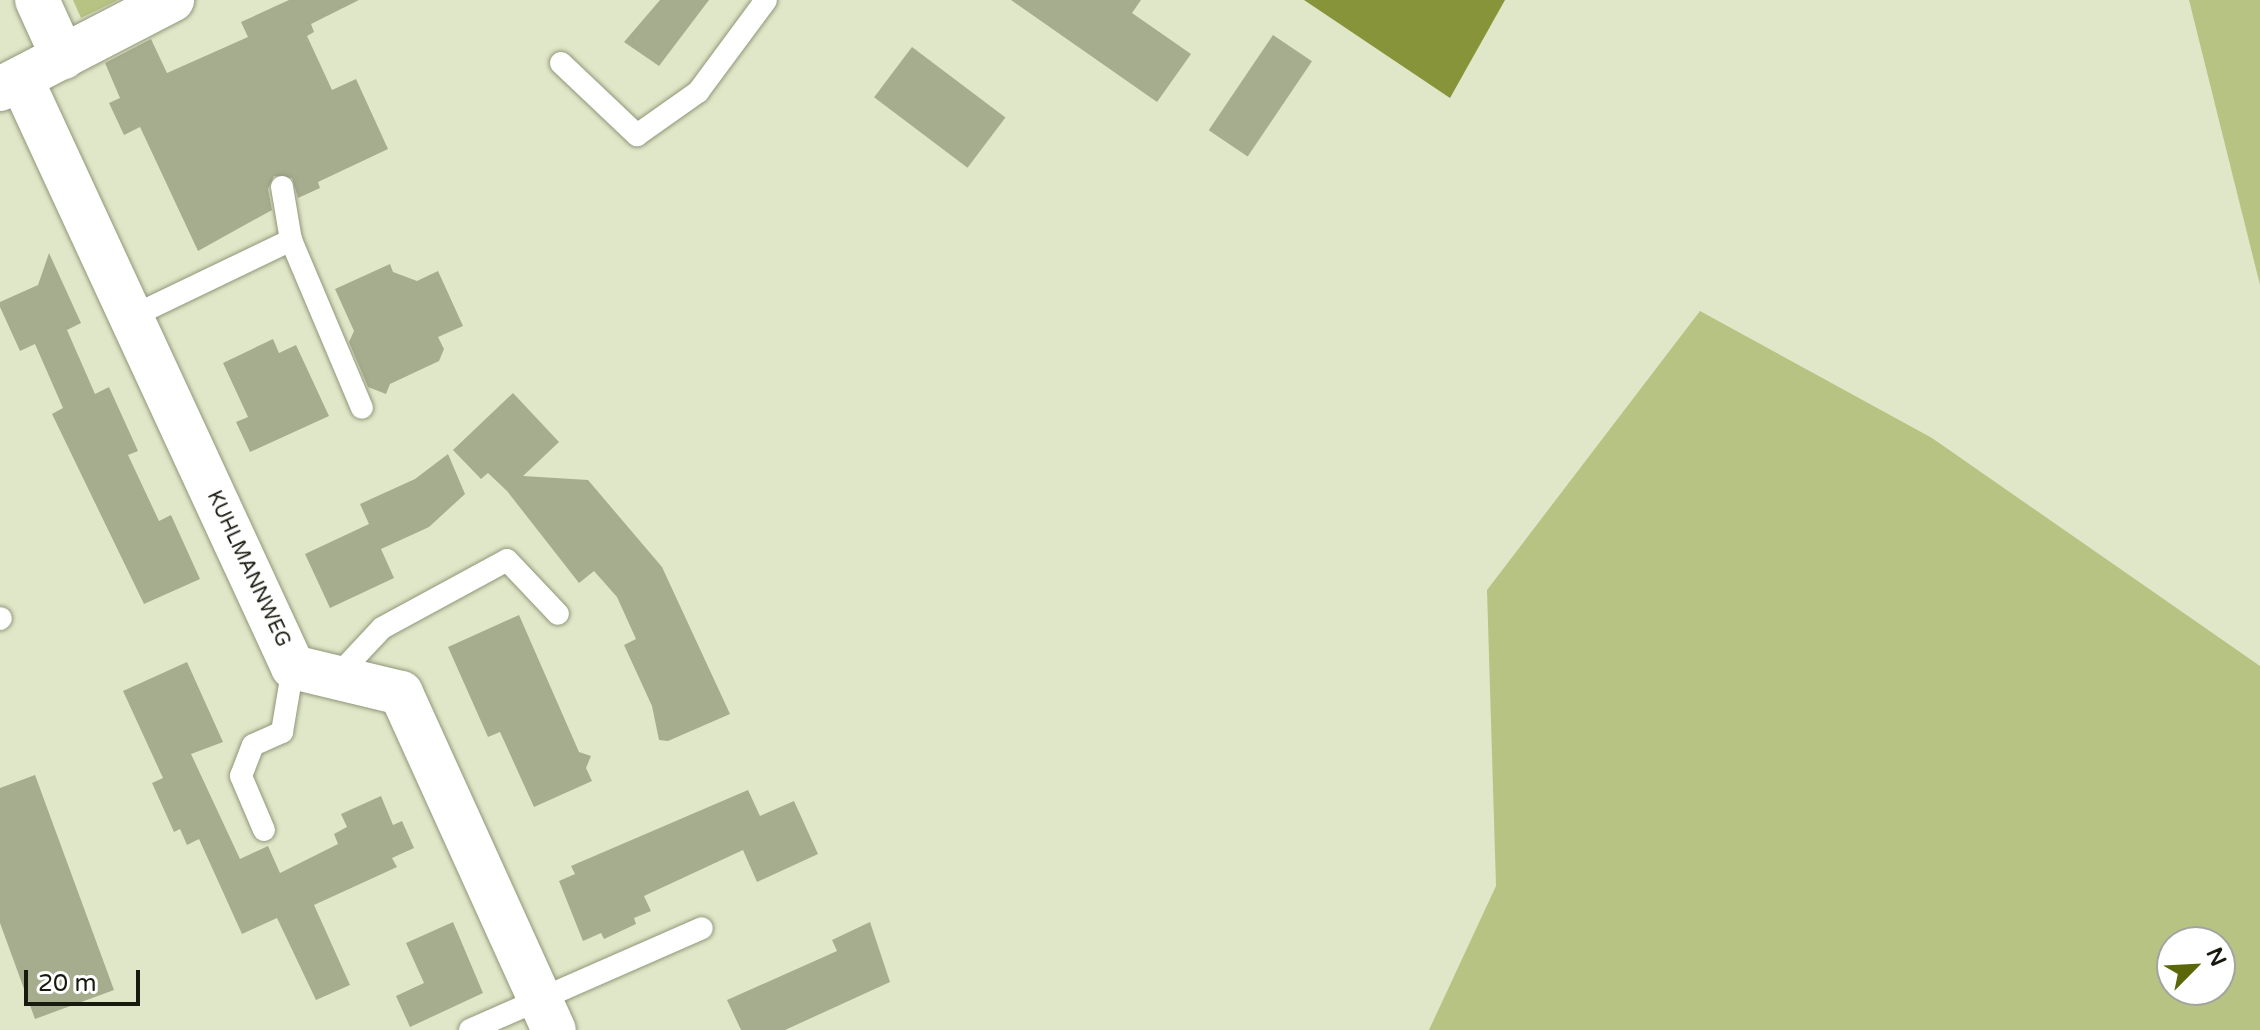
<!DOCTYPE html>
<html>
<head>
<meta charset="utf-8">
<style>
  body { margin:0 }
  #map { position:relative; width:2260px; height:1030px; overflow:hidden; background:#e0e7c8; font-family:"Varela Round",sans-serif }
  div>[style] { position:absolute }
  .green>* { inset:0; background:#b7c382 }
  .water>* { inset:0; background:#879439 }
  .building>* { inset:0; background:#a6ac8e; transform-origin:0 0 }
  .roads { filter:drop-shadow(0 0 2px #909679) drop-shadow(0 0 2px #909679) }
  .lane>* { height:22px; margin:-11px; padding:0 11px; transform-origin:11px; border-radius:11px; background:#fff }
  .street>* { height:44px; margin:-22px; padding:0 22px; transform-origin:22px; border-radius:22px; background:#fff }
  span { translate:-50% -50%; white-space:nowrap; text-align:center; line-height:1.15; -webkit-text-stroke:7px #fff; paint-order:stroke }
  .street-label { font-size:20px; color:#181a0f }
  .north { position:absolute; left:2156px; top:926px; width:80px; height:80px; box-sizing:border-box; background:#fff; border:2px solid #a3a39f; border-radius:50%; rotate:66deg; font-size:22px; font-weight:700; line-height:32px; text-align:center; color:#181a0f }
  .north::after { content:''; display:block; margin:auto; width:28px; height:36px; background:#5c670a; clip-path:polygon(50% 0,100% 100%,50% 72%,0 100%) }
  .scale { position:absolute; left:24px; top:970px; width:116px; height:36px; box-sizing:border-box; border:4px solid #181a0f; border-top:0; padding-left:10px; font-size:24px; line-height:28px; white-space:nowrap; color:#181a0f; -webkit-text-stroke:6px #fff; paint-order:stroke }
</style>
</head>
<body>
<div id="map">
  <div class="green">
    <div style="clip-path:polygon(73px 0,118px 0,81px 18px)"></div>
    <div style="clip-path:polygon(2189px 0,2260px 0,2260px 285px)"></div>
    <div style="clip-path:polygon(evenodd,1700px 311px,1932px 438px,2260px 666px,2260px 1030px,1429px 1030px,1496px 886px,1487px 590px,1700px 311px,2172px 942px,2220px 942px,2220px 990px,2172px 990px,2172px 942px)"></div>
  </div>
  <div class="water">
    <div style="clip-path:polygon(1304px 0,1505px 0,1450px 98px)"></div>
  </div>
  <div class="building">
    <div style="clip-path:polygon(289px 0,359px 0,311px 24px,314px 32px,307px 36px,332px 90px,356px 79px,388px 149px,318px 182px,320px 188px,298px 198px,292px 178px,274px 176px,268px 189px,272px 210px,198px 251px,140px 127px,124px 135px,109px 103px,120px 98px,105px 63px,151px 39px,167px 73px,248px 37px,241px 22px)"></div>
    <div style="clip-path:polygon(660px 0,709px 0,659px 66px,624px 42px)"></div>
    <div style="clip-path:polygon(1011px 0,1141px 0,1132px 13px,1191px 54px,1157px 102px)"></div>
    <div style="left:1273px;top:35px;width:47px;height:115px;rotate:34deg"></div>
    <div style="left:912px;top:47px;width:117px;height:63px;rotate:37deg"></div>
    <div style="clip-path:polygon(49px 253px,81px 323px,67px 330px,95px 394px,109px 387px,138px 451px,128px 455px,159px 521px,171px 515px,200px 579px,144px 604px,52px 414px,63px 408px,35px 344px,20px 351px,0 307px,0 302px,38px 285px)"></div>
    <div style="clip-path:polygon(390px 264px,393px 272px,417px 281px,438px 271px,463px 326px,438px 337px,444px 349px,439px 361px,390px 384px,386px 394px,368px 387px,349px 342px,354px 331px,335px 289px)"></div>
    <div style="clip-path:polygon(273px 339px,279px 353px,296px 345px,329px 416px,250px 452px,236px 422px,248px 417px,223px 363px)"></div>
    <div style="clip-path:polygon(513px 393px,559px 442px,523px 476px,588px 480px,662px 567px,730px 714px,668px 741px,659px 740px,652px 706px,624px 645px,636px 639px,617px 597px,594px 571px,579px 583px,507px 491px,488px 473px,481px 479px,453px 450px)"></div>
    <div style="clip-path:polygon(448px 454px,465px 494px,429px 527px,381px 549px,394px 578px,330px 608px,305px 554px,369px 524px,360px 504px,415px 479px)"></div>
    <div style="clip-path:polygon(519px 615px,579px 752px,591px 756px,586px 768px,592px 781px,534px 807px,500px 732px,488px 737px,448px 647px)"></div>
    <div style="clip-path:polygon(187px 662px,223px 742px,191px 754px,240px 859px,268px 846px,280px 873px,338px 844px,334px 834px,347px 827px,341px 814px,381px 796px,393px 825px,402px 821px,414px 848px,392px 858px,397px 867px,314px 905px,350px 985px,316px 1000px,277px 918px,242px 934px,199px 839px,187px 845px,180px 829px,174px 832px,152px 783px,163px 778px,123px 691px)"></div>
    <div style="clip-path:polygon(35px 775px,114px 990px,35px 1019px,0 923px,0 788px)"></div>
    <div style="clip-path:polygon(748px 790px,760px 816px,794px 801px,818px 854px,757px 882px,743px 850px,644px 896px,651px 911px,634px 918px,636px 924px,604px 939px,601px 933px,583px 941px,559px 881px,575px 874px,571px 866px)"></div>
    <div style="clip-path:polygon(453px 922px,483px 993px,410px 1027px,396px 996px,424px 983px,406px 943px)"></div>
    <div style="clip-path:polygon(870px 922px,890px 982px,785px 1030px,741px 1030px,727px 1000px,837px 951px,832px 940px)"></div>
  </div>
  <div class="roads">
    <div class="lane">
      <div style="left:561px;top:63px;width:105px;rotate:43.5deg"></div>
      <div style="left:637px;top:135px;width:75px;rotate:-35.2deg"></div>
      <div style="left:698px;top:92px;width:114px;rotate:-53.5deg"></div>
      <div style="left:282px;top:187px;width:54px;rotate:80.4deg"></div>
      <div style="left:131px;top:317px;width:178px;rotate:-25.7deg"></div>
      <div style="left:291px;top:240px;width:182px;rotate:67.1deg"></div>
      <div style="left:0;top:619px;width:1px;rotate:-45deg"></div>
      <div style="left:337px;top:676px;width:66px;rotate:-46.8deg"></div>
      <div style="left:382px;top:628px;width:142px;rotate:-28.5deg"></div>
      <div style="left:507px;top:560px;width:74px;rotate:46.6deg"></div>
      <div style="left:264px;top:830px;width:59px;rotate:-113.1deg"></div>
      <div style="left:241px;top:776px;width:33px;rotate:-69deg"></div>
      <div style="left:253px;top:745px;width:32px;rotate:-24deg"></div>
      <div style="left:282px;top:732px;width:66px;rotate:-80.4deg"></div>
      <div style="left:470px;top:1030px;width:253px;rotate:-23.7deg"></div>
    </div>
    <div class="street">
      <div style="left:37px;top:0;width:63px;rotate:65.5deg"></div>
      <div style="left:21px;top:79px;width:648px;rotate:65.18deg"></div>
      <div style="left:293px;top:667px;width:111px;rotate:13.5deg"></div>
      <div style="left:401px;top:693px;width:370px;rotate:65.6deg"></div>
      <div style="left:0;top:89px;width:194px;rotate:-27.4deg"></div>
    </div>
  </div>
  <div class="street-label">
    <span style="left:248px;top:569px;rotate:65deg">KUHLMANNWEG</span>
  </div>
  <div class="north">N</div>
  <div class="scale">20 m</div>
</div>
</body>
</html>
